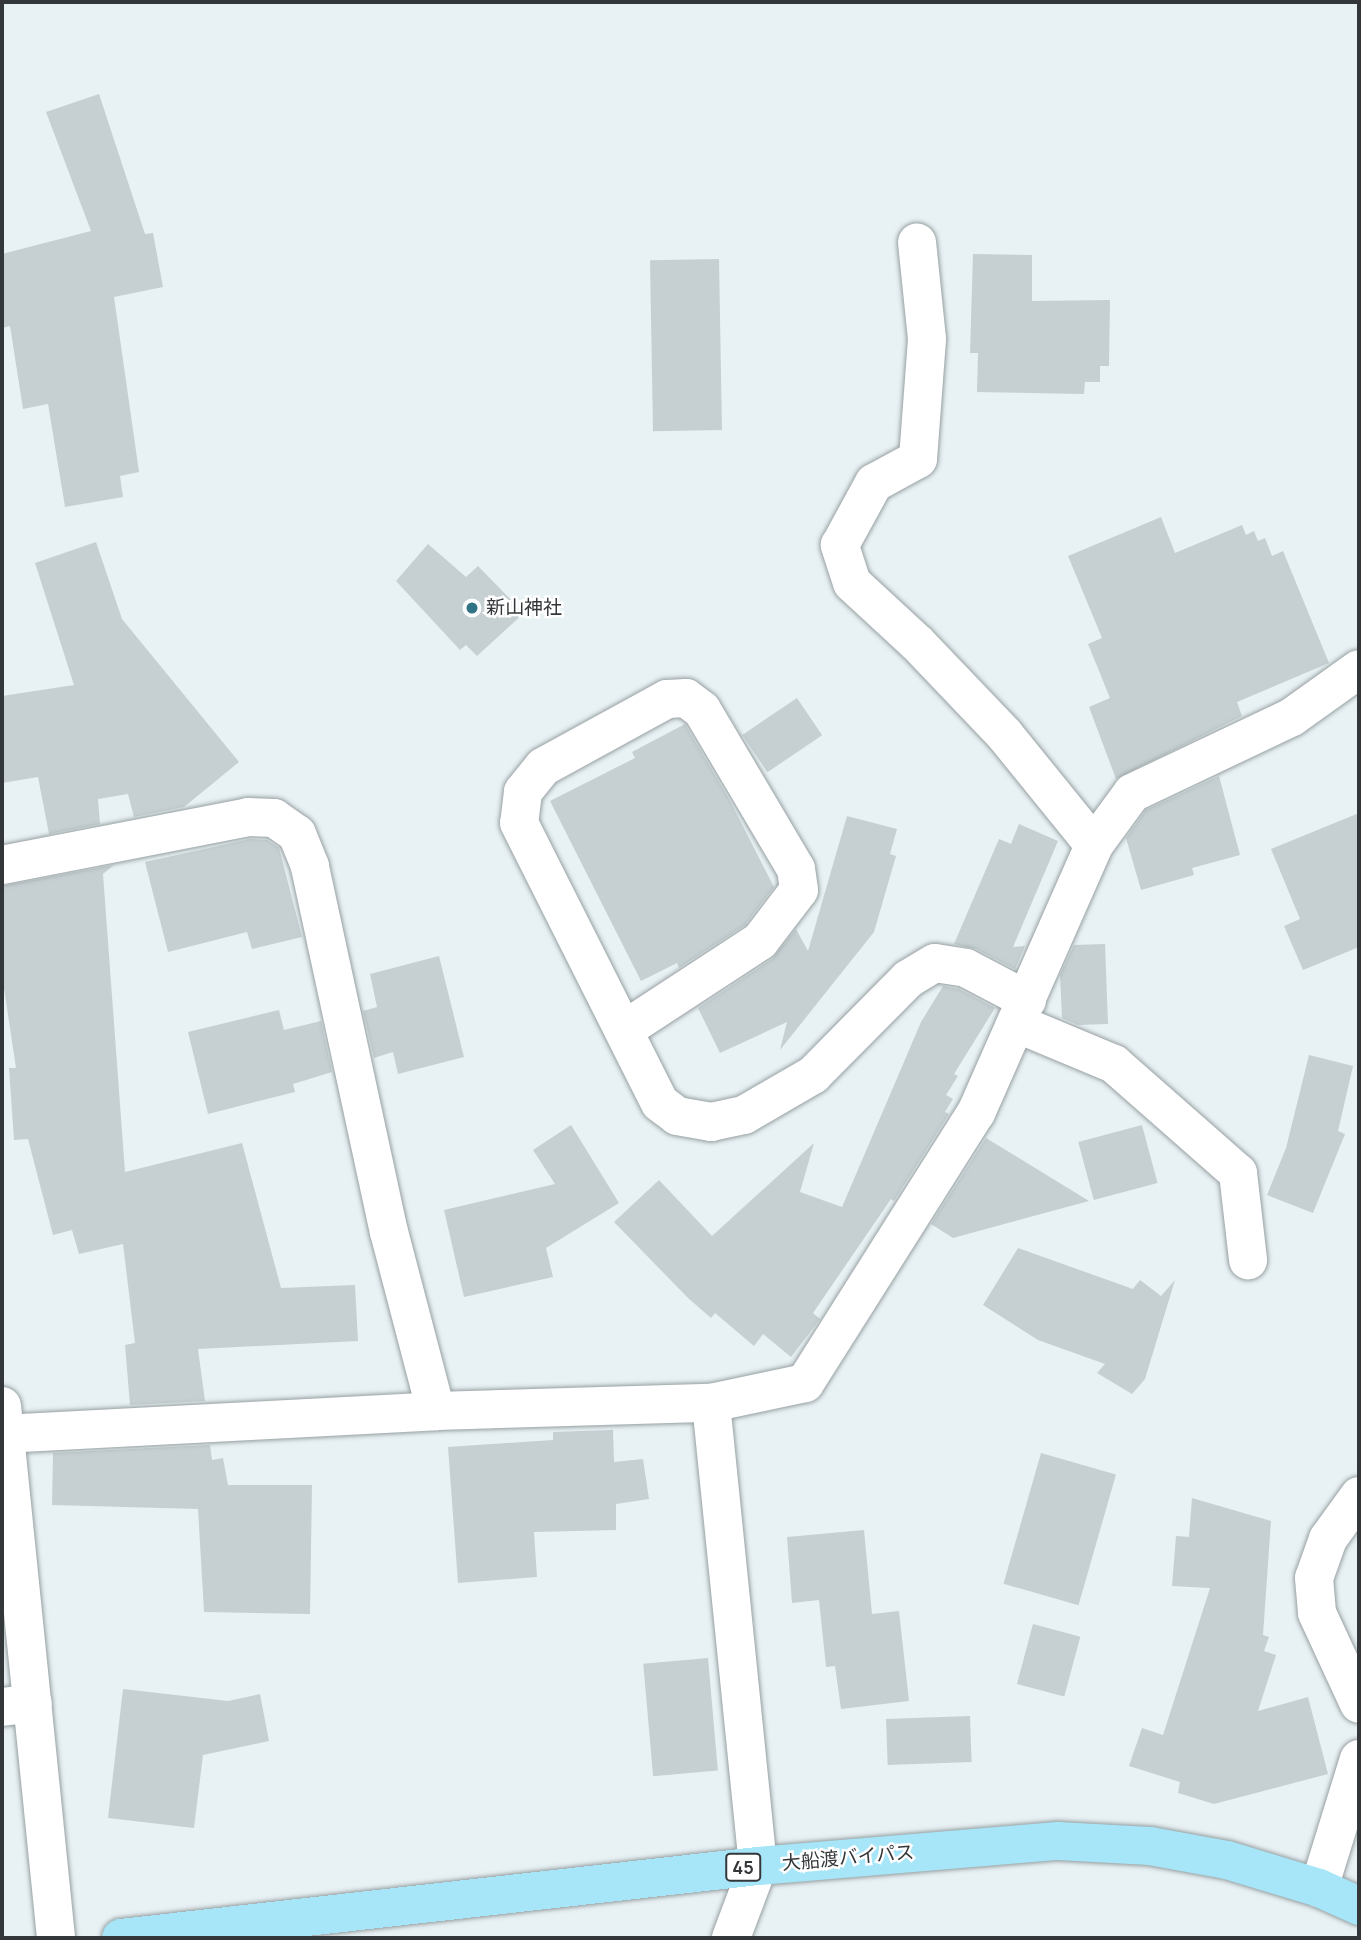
<!DOCTYPE html>
<html>
<head>
<meta charset="utf-8">
<style>
  body { margin:0 }
  #map { position:relative; width:1361px; height:1940px; overflow:hidden; background:#e8f1f4; font-family:Manrope,"Noto Sans JP",sans-serif }
  div>[style] { position:absolute }
  .building>* { inset:0; background:#c6d0d2; transform-origin:0 0 }
  .roads { filter:drop-shadow(0 0 2px #97a0a2) drop-shadow(0 0 2px #97a0a2) }
  .minor>* { height:38px; margin:-19px; padding:0 19px; transform-origin:19px; border-radius:19px; background:#fff }
  .tertiary>* { height:38px; margin:-19px; padding:0 19px; transform-origin:19px; border-radius:19px; background:#fff }
  .trunk>* { height:38px; margin:-19px; padding:0 19px; transform-origin:19px; border-radius:19px; background:#a6e6f8 }
  .dots>* { width:19px; height:19px; translate:-50% -50%; box-sizing:border-box; border:4px solid #fff; border-radius:50% }
  span { translate:-50% -50%; white-space:nowrap; text-align:center; line-height:1.15; -webkit-text-stroke:5px #fff; paint-order:stroke }
  .shield-label span { padding:2px 5px; background:#fff; border:2px solid; border-radius:5px; -webkit-text-stroke-width:0 }
  .shield-label { font-size:18px; color:#343739; font-weight:700 }
  .poi-label { font-size:19px; color:#343739 }
  .left { translate:0 -50%; text-align:left }
  .street-label { font-size:19px; color:#343739 }
  .frame { position:absolute; inset:0; border:4px solid #343739; pointer-events:none }
</style>
</head>
<body>
<div id="map">
  <div class="building">
    <div style="clip-path:polygon(99px 94px,145px 234px,153px 233px,163px 287px,114px 297px,139px 472px,120px 476px,123px 497px,65px 507px,48px 404px,23px 409px,10px 326px,2px 328px,2px 254px,91px 231px,46px 112px)"></div>
    <div style="clip-path:polygon(973px 254px,1032px 255px,1032px 301px,1110px 300px,1109px 366px,1100px 366px,1100px 382px,1085px 382px,1084px 394px,977px 392px,978px 353px,970px 353px)"></div>
    <div style="left:719px;top:259px;width:171px;height:69px;rotate:89deg"></div>
    <div style="clip-path:polygon(1161px 517px,1175px 553px,1242px 525px,1246px 535px,1254px 531px,1258px 541px,1265px 538px,1272px 556px,1283px 551px,1329px 663px,1237px 702px,1242px 716px,1116px 779px,1089px 707px,1110px 698px,1088px 644px,1102px 638px,1068px 556px)"></div>
    <div style="clip-path:polygon(96px 542px,122px 619px,239px 762px,184px 807px,134px 817px,128px 794px,98px 799px,100px 824px,49px 834px,38px 777px,2px 783px,2px 696px,74px 685px,35px 563px)"></div>
    <div style="clip-path:polygon(428px 544px,466px 577px,478px 566px,524px 613px,477px 656px,466px 645px,460px 650px,396px 581px)"></div>
    <div style="left:797px;top:698px;width:45px;height:66px;rotate:56deg"></div>
    <div style="clip-path:polygon(685px 724px,729px 799px,774px 887px,745px 925px,679px 968px,677px 963px,641px 981px,550px 801px,635px 758px,632px 752px)"></div>
    <div style="clip-path:polygon(1219px 776px,1240px 855px,1192px 868px,1194px 875px,1141px 890px,1126px 838px,1146px 810px)"></div>
    <div style="clip-path:polygon(1359px 813px,1359px 947px,1303px 970px,1284px 926px,1300px 919px,1271px 849px)"></div>
    <div style="clip-path:polygon(847px 816px,897px 829px,890px 854px,896px 856px,874px 932px,780px 1050px,787px 1022px,720px 1053px,698px 1008px,772px 959px,796px 929px,808px 951px)"></div>
    <div style="clip-path:polygon(1019px 824px,1058px 841px,1013px 947px,1025px 946px,1015px 969px,976px 949px,954px 944px,999px 839px,1011px 844px)"></div>
    <div style="clip-path:polygon(250px 839px,267px 840px,279px 848px,302px 937px,252px 949px,247px 932px,168px 952px,145px 862px)"></div>
    <div style="clip-path:polygon(114px 865px,103px 874px,125px 1172px,242px 1143px,281px 1288px,355px 1285px,358px 1341px,198px 1349px,205px 1401px,130px 1405px,125px 1345px,135px 1343px,123px 1244px,79px 1254px,72px 1230px,53px 1235px,28px 1139px,14px 1140px,9px 1068px,16px 1068px,2px 975px,2px 886px)"></div>
    <div style="clip-path:polygon(1105px 944px,1108px 1024px,1078px 1025px,1062px 1018px,1060px 975px,1074px 945px)"></div>
    <div style="clip-path:polygon(439px 956px,464px 1057px,398px 1074px,393px 1052px,374px 1058px,363px 1011px,377px 1007px,370px 974px)"></div>
    <div style="clip-path:polygon(943px 986px,959px 989px,995px 1008px,954px 1074px,958px 1076px,946px 1095px,953px 1099px,945px 1112px,949px 1114px,894px 1201px,891px 1199px,813px 1313px,820px 1319px,791px 1357px,763px 1334px,754px 1346px,715px 1313px,711px 1318px,688px 1298px,614px 1222px,659px 1180px,712px 1236px,814px 1143px,800px 1192px,842px 1207px,921px 1022px)"></div>
    <div style="clip-path:polygon(279px 1010px,284px 1030px,321px 1021px,332px 1072px,293px 1084px,295px 1092px,208px 1114px,188px 1032px)"></div>
    <div style="clip-path:polygon(1309px 1055px,1353px 1066px,1338px 1131px,1345px 1134px,1313px 1213px,1267px 1195px,1286px 1148px)"></div>
    <div style="clip-path:polygon(571px 1125px,619px 1203px,546px 1248px,553px 1277px,464px 1297px,444px 1210px,555px 1184px,533px 1150px)"></div>
    <div style="left:1142px;top:1125px;width:60px;height:66px;rotate:75deg"></div>
    <div style="clip-path:polygon(986px 1138px,1089px 1201px,953px 1238px,931px 1224px)"></div>
    <div style="clip-path:polygon(1018px 1248px,1133px 1289px,1140px 1280px,1161px 1296px,1175px 1280px,1145px 1379px,1132px 1394px,1097px 1373px,1105px 1364px,1038px 1340px,983px 1305px)"></div>
    <div style="clip-path:polygon(613px 1430px,614px 1462px,643px 1459px,649px 1499px,616px 1504px,616px 1530px,534px 1532px,537px 1577px,458px 1583px,448px 1447px,553px 1440px,553px 1432px)"></div>
    <div style="clip-path:polygon(210px 1445px,212px 1460px,223px 1458px,228px 1485px,312px 1485px,310px 1614px,204px 1612px,198px 1509px,52px 1505px,53px 1453px)"></div>
    <div style="left:1041px;top:1453px;width:78px;height:136px;rotate:16deg"></div>
    <div style="clip-path:polygon(1192px 1498px,1271px 1521px,1263px 1635px,1269px 1637px,1264px 1651px,1276px 1655px,1258px 1711px,1308px 1697px,1328px 1774px,1214px 1804px,1178px 1793px,1180px 1782px,1129px 1766px,1142px 1728px,1163px 1735px,1210px 1588px,1172px 1586px,1176px 1536px,1189px 1537px)"></div>
    <div style="clip-path:polygon(864px 1530px,872px 1614px,899px 1611px,909px 1701px,841px 1709px,835px 1666px,826px 1667px,819px 1600px,792px 1603px,787px 1537px)"></div>
    <div style="left:1033px;top:1624px;width:49px;height:62px;rotate:15deg"></div>
    <div style="left:708px;top:1658px;width:113px;height:65px;rotate:85deg"></div>
    <div style="clip-path:polygon(123px 1689px,228px 1701px,260px 1694px,269px 1741px,203px 1755px,194px 1828px,108px 1818px)"></div>
    <div style="left:970px;top:1716px;width:46px;height:84px;rotate:88deg"></div>
  </div>
  <div class="roads">
    <div class="minor">
      <div style="left:1094px;top:845px;width:64px;rotate:-53.8deg"></div>
      <div style="left:1132px;top:793px;width:177px;rotate:-25.4deg"></div>
      <div style="left:1292px;top:717px;width:82px;rotate:-35.6deg"></div>
      <div style="left:2px;top:865px;width:251px;rotate:-11deg"></div>
      <div style="left:248px;top:817px;width:26px;rotate:2deg"></div>
      <div style="left:274px;top:818px;width:28px;rotate:35deg"></div>
      <div style="left:297px;top:834px;width:35px;rotate:68deg"></div>
      <div style="left:310px;top:867px;width:373px;rotate:77.8deg"></div>
      <div style="left:389px;top:1232px;width:185px;rotate:75.3deg"></div>
      <div style="left:1016px;top:1023px;width:106px;rotate:22.7deg"></div>
      <div style="left:1114px;top:1064px;width:165px;rotate:41.3deg"></div>
      <div style="left:1238px;top:1173px;width:88px;rotate:83.4deg"></div>
      <div style="left:624px;top:1030px;width:163px;rotate:-33.2deg"></div>
      <div style="left:760px;top:941px;width:64px;rotate:-52.6deg"></div>
      <div style="left:799px;top:890px;width:21px;rotate:-98deg"></div>
      <div style="left:796px;top:869px;width:185px;rotate:-120.6deg"></div>
      <div style="left:702px;top:710px;width:20px;rotate:-143deg"></div>
      <div style="left:686px;top:698px;width:19px;rotate:177deg"></div>
      <div style="left:667px;top:699px;width:141px;rotate:151.3deg"></div>
      <div style="left:543px;top:767px;width:32px;rotate:129deg"></div>
      <div style="left:523px;top:792px;width:31px;rotate:97deg"></div>
      <div style="left:519px;top:823px;width:313px;rotate:63.3deg"></div>
      <div style="left:660px;top:1103px;width:21px;rotate:37deg"></div>
      <div style="left:677px;top:1116px;width:35px;rotate:10deg"></div>
      <div style="left:711px;top:1122px;width:34px;rotate:-12deg"></div>
      <div style="left:744px;top:1115px;width:80px;rotate:-30.1deg"></div>
      <div style="left:813px;top:1075px;width:135px;rotate:-45.3deg"></div>
      <div style="left:908px;top:979px;width:31px;rotate:-31deg"></div>
      <div style="left:935px;top:963px;width:31px;rotate:9deg"></div>
      <div style="left:966px;top:968px;width:69px;rotate:27.7deg"></div>
      <div style="left:711px;top:1403px;width:96px;rotate:-12deg"></div>
      <div style="left:805px;top:1383px;width:320px;rotate:-57.7deg"></div>
      <div style="left:976px;top:1113px;width:293px;rotate:-66.2deg"></div>
      <div style="left:1094px;top:845px;width:141px;rotate:-129deg"></div>
      <div style="left:1005px;top:735px;width:127px;rotate:-133.7deg"></div>
      <div style="left:917px;top:643px;width:88px;rotate:-137.3deg"></div>
      <div style="left:852px;top:583px;width:40px;rotate:-108deg"></div>
      <div style="left:840px;top:545px;width:71px;rotate:-61.3deg"></div>
      <div style="left:874px;top:483px;width:50px;rotate:-28.6deg"></div>
      <div style="left:918px;top:459px;width:120px;rotate:-85.7deg"></div>
      <div style="left:927px;top:339px;width:97px;rotate:-95.9deg"></div>
      <div style="left:2px;top:1434px;width:435px;rotate:-3deg"></div>
      <div style="left:436px;top:1411px;width:275px;rotate:-1.7deg"></div>
      <div style="left:711px;top:1403px;width:465px;rotate:84.2deg"></div>
      <div style="left:758px;top:1866px;width:77px;rotate:110.6deg"></div>
      <div style="left:1359px;top:1496px;width:53px;rotate:125.8deg"></div>
      <div style="left:1328px;top:1539px;width:41px;rotate:109.7deg"></div>
      <div style="left:1314px;top:1578px;width:35px;rotate:85deg"></div>
      <div style="left:1317px;top:1613px;width:100px;rotate:65.2deg"></div>
      <div style="left:2px;top:1707px;width:31px;rotate:-7deg"></div>
      <div style="left:1319px;top:1888px;width:135px;rotate:-72.8deg"></div>
    </div>
    <div class="tertiary">
      <div style="left:2px;top:1406px;width:535px;rotate:84.2deg"></div>
    </div>
    <div class="trunk">
      <div style="left:121px;top:1938px;width:641px;rotate:-6.45deg"></div>
      <div style="left:758px;top:1866px;width:301px;rotate:-4.8deg"></div>
      <div style="left:1058px;top:1841px;width:92px;rotate:3.1deg"></div>
      <div style="left:1150px;top:1846px;width:78px;rotate:10.3deg"></div>
      <div style="left:1227px;top:1860px;width:96px;rotate:16.9deg"></div>
      <div style="left:1319px;top:1888px;width:44px;rotate:24.2deg"></div>
    </div>
  </div>
  <div class="dots">
    <div style="left:472px;top:608px;background:#317485"></div>
  </div>
  <div class="shield-label">
    <span style="left:743px;top:1867px">45</span>
  </div>
  <div class="poi-label">
    <span class="left" style="left:486px;top:608px">新山神社</span>
  </div>
  <div class="street-label">
    <span style="left:848px;top:1858px;rotate:-5deg">大船渡バイパス</span>
  </div>
  <div class="frame"></div>
</div>
</body>
</html>
